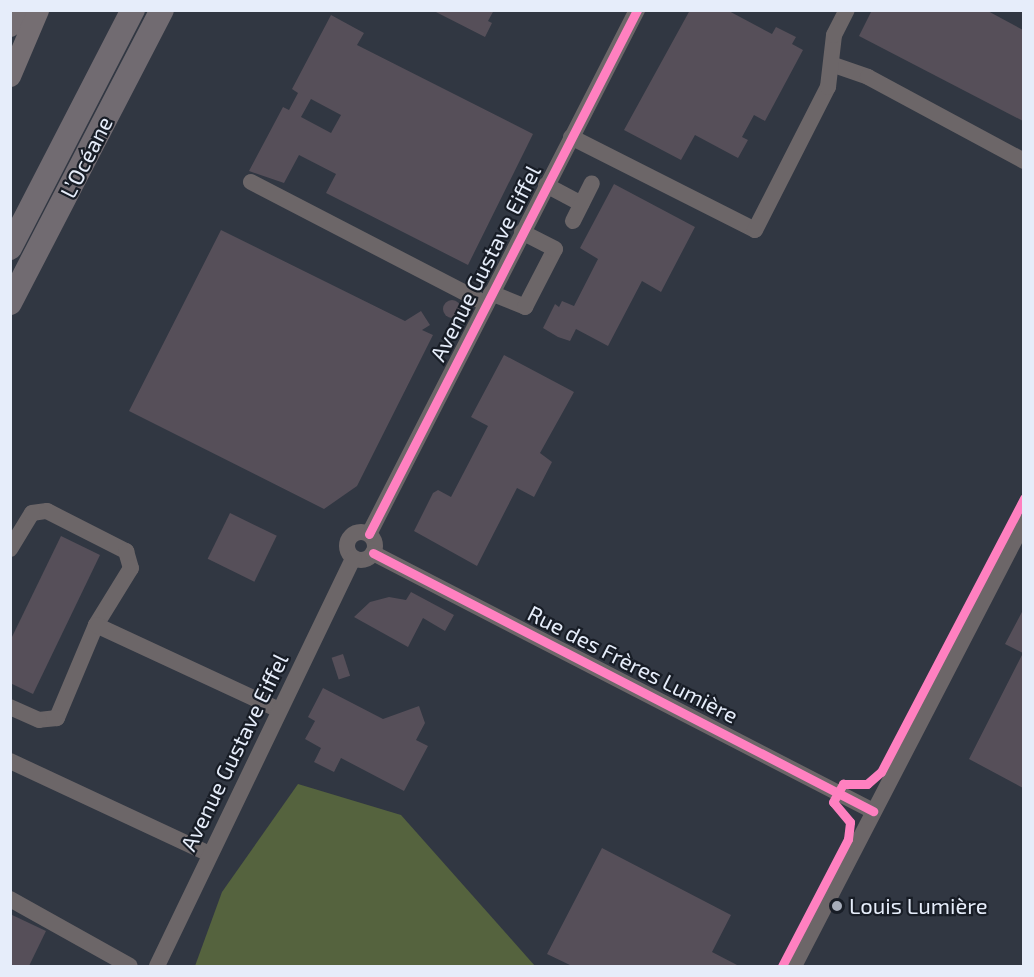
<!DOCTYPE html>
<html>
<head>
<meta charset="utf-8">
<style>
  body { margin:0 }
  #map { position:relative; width:1034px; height:977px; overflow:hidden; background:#313742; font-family:"Exo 2",sans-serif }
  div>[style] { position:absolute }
  .forest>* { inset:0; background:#55633e }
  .building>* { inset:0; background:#564f59; transform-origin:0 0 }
  .round { border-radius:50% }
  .minor>* { height:16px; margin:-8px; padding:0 8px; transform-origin:8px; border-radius:8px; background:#6c6668 }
  .minor>.ring { margin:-8px; padding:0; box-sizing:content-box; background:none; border:16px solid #6c6668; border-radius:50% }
  .major>* { height:21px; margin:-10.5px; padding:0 10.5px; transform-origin:10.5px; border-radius:10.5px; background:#756e72 }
  .highway>* { height:24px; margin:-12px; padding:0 12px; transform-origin:12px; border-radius:12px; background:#716b71 }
  .cycleway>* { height:9px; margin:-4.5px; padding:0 4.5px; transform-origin:4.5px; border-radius:4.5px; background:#ff80c0 }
  .dots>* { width:16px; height:16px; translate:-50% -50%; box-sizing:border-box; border:3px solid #181d26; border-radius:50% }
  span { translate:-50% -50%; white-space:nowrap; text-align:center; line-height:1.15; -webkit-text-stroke:4.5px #181d26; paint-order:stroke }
  .street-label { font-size:22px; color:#e6edfa }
  .poi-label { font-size:22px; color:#e6edfa }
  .left { translate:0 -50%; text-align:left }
  .frame { position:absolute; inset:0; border:12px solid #e6edfa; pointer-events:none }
</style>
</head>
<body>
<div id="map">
  <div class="forest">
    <div style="clip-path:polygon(298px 784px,401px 815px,535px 966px,195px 966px,222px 892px)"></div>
  </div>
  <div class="building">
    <div style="clip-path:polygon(432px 10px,494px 10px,488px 21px,492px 23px,485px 37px)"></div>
    <div style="clip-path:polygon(690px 10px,727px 10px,772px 34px,776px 27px,796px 37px,792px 44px,803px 50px,765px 121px,754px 115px,742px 137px,748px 140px,738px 158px,695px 135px,681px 160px,624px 130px)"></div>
    <div style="clip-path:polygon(872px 10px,986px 10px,1023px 30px,1023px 121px,859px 36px)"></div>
    <div style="clip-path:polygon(evenodd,331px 15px,364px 33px,357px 45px,533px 134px,468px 265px,326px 193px,336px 174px,299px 155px,284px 183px,249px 171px,283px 107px,289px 110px,298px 93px,292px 89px,331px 15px,311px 99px,341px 115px,331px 133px,301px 117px,311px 99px)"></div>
    <div style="clip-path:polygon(614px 184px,695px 227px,661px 292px,642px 281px,608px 346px,576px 329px,570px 341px,558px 337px,543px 328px,555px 304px,559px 307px,562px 301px,574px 306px,598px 259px,580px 248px)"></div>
    <div style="clip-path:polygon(221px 230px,405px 321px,421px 311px,430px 325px,422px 330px,433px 335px,357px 486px,324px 509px,129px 411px)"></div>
    <div class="round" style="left:443px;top:300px;width:18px;height:18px"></div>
    <div style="clip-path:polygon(504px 355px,574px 392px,540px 453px,552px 462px,534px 497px,517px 488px,477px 566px,414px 531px,433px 493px,438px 490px,451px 497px,488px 426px,471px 417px)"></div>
    <div style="left:230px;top:513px;width:52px;height:51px;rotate:26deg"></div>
    <div style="clip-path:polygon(61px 536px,100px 555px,33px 694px,10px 683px,10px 641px)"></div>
    <div style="clip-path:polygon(411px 592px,454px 615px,445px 631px,423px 618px,408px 647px,354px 617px,370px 602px,389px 597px,406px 600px)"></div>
    <div style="clip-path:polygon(1023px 610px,1023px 788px,969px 759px,1023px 653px,1005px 644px)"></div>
    <div style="left:343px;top:654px;width:23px;height:12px;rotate:72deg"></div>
    <div style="clip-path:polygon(323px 688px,383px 719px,419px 706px,425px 723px,416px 740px,428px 746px,404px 791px,341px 758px,334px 772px,314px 762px,321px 748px,305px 739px,315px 721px,308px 717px)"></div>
    <div style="clip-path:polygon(602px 848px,731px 915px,712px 952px,739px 966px,572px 966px,547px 954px)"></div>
    <div style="clip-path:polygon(10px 914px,46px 931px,29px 966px,10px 966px)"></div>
  </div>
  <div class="minor">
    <div style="left:831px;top:64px;width:39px;rotate:19deg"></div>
    <div style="left:868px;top:77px;width:177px;rotate:28.3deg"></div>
    <div style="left:571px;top:137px;width:206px;rotate:26.8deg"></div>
    <div style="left:755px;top:230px;width:161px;rotate:-63deg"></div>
    <div style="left:828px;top:87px;width:52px;rotate:-83.4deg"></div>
    <div style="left:834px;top:35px;width:28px;rotate:-63deg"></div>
    <div style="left:251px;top:182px;width:265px;rotate:27.4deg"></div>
    <div style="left:546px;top:185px;width:40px;rotate:28deg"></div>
    <div style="left:573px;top:221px;width:42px;rotate:-63.4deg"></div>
    <div style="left:491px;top:293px;width:37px;rotate:22deg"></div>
    <div style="left:525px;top:307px;width:65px;rotate:-62.7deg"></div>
    <div style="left:555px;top:249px;width:37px;rotate:-153deg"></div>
    <div class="ring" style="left:347px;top:532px;width:12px;height:12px"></div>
    <div style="left:369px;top:534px;width:589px;rotate:-62.91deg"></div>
    <div style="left:10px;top:549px;width:42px;rotate:-58.6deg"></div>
    <div style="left:32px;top:513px;width:15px;rotate:-8deg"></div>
    <div style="left:47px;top:511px;width:89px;rotate:26.9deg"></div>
    <div style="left:126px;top:551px;width:18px;rotate:74deg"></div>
    <div style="left:131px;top:568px;width:67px;rotate:121.6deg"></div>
    <div style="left:96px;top:625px;width:101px;rotate:112.8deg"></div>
    <div style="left:57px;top:718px;width:18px;rotate:174deg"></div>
    <div style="left:39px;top:720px;width:32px;rotate:-156deg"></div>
    <div style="left:373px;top:553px;width:563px;rotate:27.29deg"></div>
    <div style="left:96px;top:625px;width:202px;rotate:24.9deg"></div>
    <div style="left:10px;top:761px;width:220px;rotate:25deg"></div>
    <div style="left:10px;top:899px;width:137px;rotate:29.2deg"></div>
    <div style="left:157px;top:966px;width:453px;rotate:-64.3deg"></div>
    <div style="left:794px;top:966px;width:500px;rotate:-62.62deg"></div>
  </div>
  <div class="major">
    <div style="left:10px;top:26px;width:17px;rotate:-66deg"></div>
    <div style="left:10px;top:76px;width:72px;rotate:-67deg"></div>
  </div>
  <div class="highway">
    <div style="left:10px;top:248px;width:268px;rotate:-62.7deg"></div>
    <div style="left:10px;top:303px;width:330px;rotate:-62.6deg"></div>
  </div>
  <div class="cycleway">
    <div style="left:369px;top:534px;width:589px;rotate:-62.91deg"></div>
    <div style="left:373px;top:553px;width:563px;rotate:27.29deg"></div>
    <div style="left:782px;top:966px;width:143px;rotate:-62.5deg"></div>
    <div style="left:848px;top:839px;width:17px;rotate:-83deg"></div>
    <div style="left:850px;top:822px;width:26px;rotate:-130deg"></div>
    <div style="left:833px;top:802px;width:21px;rotate:-61deg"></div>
    <div style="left:843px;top:784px;width:24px"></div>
    <div style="left:867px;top:784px;width:18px;rotate:-41deg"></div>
    <div style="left:881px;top:772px;width:309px;rotate:-62.4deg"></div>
  </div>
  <div class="dots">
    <div style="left:837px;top:906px;background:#a7adba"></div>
  </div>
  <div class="street-label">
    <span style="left:86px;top:157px;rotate:-63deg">L’Océane</span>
    <span style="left:485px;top:263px;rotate:-63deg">Avenue Gustave Eiffel</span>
    <span style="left:633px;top:664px;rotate:27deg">Rue des Frères Lumière</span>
    <span style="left:234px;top:752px;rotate:-64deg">Avenue Gustave Eiffel</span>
  </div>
  <div class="poi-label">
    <span class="left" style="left:849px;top:906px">Louis Lumière</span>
  </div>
  <div class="frame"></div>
</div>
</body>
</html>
